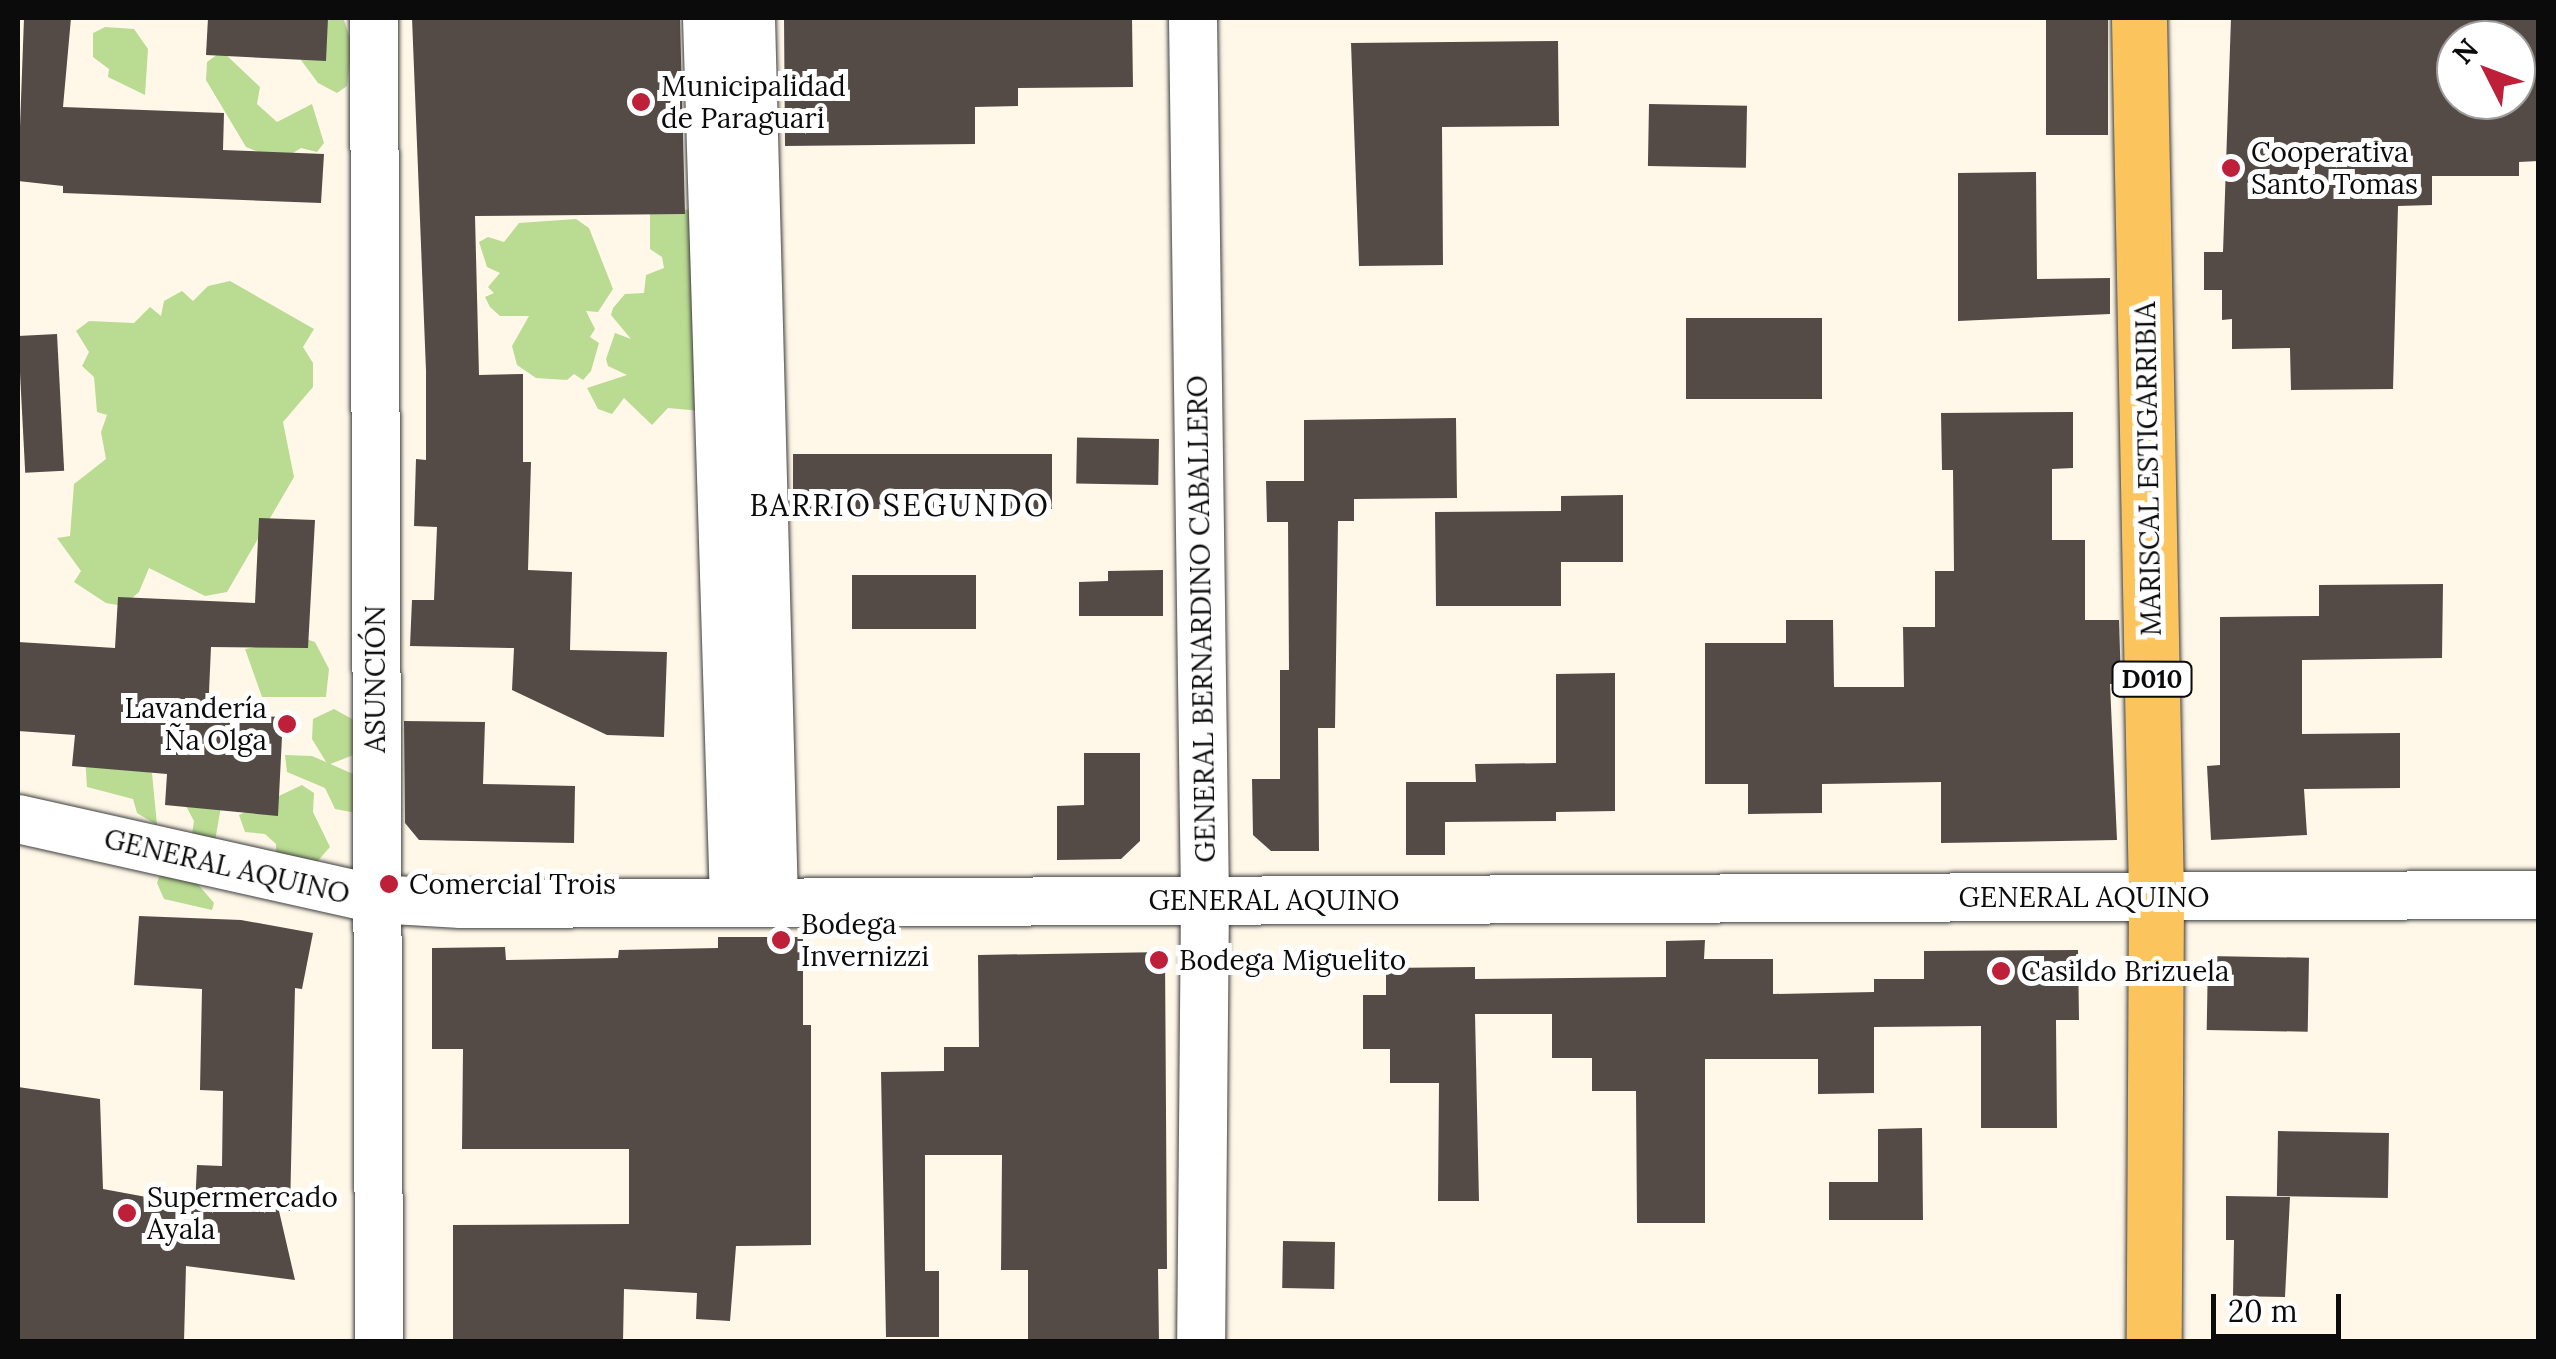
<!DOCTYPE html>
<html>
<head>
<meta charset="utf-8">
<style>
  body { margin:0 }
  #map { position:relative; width:2556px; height:1359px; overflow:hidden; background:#fff8e9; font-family:Lora,serif }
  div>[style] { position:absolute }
  .forest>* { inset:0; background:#badb92 }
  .building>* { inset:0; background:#544b47; transform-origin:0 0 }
  .roads { filter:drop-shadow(0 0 2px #3e3e3e) drop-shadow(0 0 2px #3e3e3e) }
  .minor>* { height:48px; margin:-24px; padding:0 24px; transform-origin:24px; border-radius:24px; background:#fff }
  .major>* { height:55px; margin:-27.5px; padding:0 27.5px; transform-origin:27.5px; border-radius:27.5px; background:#fcc45c }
  .dots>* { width:28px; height:28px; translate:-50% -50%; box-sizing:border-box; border:5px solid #fff; border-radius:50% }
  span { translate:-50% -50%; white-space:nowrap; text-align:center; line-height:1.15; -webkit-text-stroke:10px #fff; paint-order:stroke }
  .shield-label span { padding:2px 8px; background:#fff; border:2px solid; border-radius:8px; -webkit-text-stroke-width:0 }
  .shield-label { font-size:25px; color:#0b0b0b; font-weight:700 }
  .poi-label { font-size:28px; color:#0b0b0b }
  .left { translate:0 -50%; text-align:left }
  .right { translate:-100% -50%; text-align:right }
  .street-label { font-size:28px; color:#0b0b0b }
  .neighbourhood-label { font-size:30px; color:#0b0b0b; letter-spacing:2.5px }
  .frame { position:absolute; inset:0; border:20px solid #0b0b0b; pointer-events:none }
  .north { position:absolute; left:2436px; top:20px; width:100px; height:100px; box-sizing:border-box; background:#fff; border:2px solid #9d9d9d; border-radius:50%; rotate:312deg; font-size:28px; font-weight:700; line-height:40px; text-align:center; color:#0b0b0b }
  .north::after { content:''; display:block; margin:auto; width:35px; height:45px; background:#be2039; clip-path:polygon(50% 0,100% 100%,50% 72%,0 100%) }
  .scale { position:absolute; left:2211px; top:1294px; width:130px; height:45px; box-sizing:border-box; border:5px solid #0b0b0b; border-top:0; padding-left:12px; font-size:30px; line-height:35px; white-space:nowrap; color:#0b0b0b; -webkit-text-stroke:8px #fff; paint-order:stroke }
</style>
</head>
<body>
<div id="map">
  <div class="forest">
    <div style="clip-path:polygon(330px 18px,344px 20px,352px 44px,347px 86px,337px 93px,318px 83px,301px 60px)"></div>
    <div style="clip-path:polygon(105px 27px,134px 29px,148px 49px,145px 95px,108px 77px,109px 69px,93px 57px,93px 33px)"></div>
    <div style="clip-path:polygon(222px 51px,260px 87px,257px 104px,277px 122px,312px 104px,324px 143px,317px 152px,301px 148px,280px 161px,246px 147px,206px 80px,207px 62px)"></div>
    <div style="clip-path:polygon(696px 209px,701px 411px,668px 408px,652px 425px,624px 398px,612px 414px,598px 409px,587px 388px,627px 375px,608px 366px,606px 359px,615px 333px,631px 339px,611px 315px,613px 308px,625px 294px,644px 293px,646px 275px,664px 268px,662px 257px,650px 249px,650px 212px)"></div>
    <div style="clip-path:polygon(576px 219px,589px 228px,613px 289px,598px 312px,586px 311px,595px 329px,590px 337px,599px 343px,591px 371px,583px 380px,574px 374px,567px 380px,536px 378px,517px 365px,512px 346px,529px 316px,500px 316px,490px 307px,485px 297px,494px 293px,488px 287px,500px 273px,487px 267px,479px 242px,488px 237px,504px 242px,519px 223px)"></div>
    <div style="clip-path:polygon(230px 281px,314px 329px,303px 347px,313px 363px,313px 387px,283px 422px,294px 477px,227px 592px,205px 596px,149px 568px,139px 592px,123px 606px,106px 603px,74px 582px,81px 571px,57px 538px,70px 536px,74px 484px,106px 459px,101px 432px,107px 415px,97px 412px,94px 377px,82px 366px,89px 352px,76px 331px,89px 321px,134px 323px,150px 307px,161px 316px,164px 301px,182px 291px,193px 301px,208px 286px)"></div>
    <div style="clip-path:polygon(303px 638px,315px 642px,329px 669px,326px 697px,262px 697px,245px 649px)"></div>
    <div style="clip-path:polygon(334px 709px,363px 725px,366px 750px,328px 765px,312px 739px,313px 719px)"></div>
    <div style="clip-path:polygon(285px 755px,312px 756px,360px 777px,367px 815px,335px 809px,325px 788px,287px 772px)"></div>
    <div style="clip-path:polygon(85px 756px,152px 773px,157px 825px,137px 813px,133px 799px,87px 787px)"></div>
    <div style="clip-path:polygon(302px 785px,314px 793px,313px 812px,330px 847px,314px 865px,276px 856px,276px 844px,265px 834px,245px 832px,239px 815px)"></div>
    <div style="clip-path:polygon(179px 793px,223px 795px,215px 841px,191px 841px,194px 821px)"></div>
    <div style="clip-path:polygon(161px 872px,196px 882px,214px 903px,212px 910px,164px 899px,157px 883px)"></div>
  </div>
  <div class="building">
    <div style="clip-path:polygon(24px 18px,71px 18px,63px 107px,224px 113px,223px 150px,324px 154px,321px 203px,63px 193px,63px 186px,18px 181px)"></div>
    <div style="clip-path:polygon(208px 18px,328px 18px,326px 61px,206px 55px)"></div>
    <div style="clip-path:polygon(412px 18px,680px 18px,685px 214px,475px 216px,479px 375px,523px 374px,523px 462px,531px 462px,528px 570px,572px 572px,570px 650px,667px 652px,664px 737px,607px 735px,512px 690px,514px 648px,410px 646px,412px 600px,434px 600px,437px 527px,414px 526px,416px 459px,426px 460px,426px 371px)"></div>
    <div style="clip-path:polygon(784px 18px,1132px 18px,1133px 87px,1018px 88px,1018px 106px,975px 107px,975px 144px,785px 146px)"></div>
    <div style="left:2046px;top:18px;width:62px;height:117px"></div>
    <div style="clip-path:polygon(evenodd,2231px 18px,2538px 18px,2538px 161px,2519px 162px,2519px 176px,2432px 176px,2432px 205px,2398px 206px,2393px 389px,2291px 390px,2290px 348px,2232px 349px,2232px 319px,2222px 320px,2222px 290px,2204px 290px,2204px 252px,2223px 252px,2231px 18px,2456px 40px,2516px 40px,2516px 100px,2456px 100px,2456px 40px)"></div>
    <div style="clip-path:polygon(1558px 41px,1559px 126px,1442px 127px,1443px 265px,1359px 266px,1351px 43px)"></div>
    <div style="left:1649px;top:104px;width:98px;height:62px;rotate:1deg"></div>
    <div style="clip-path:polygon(2036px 172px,2037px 279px,2110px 278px,2110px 314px,1958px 321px,1958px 173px)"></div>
    <div style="left:1686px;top:318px;width:136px;height:81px"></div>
    <div style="left:57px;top:334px;width:137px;height:39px;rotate:87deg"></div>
    <div style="clip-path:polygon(2073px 412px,2073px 468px,2052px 469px,2052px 540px,2085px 540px,2085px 620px,2119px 620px,2121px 684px,2110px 684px,2117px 840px,1941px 843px,1941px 782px,1822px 784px,1822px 813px,1748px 814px,1748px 784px,1705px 784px,1705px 643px,1786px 643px,1786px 620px,1833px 620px,1834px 687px,1904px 687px,1903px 627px,1935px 627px,1935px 571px,1954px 571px,1953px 470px,1942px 470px,1941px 413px)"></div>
    <div style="clip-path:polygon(1456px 418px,1457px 498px,1354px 499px,1354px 521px,1338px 521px,1335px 728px,1318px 728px,1319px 851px,1271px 851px,1253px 835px,1252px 779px,1280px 779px,1280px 670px,1289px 670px,1288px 522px,1267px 522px,1266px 481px,1304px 481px,1304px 420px)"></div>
    <div style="left:1159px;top:439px;width:46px;height:82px;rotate:91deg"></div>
    <div style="left:1052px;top:454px;width:55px;height:259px;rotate:90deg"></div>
    <div style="clip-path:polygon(1623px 495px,1623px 562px,1561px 562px,1561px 606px,1436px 606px,1435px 512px,1561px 511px,1561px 496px)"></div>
    <div style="clip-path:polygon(259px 518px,315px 520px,308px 648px,211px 647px,208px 714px,283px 717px,278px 816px,165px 805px,167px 774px,72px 766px,75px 735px,18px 731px,18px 642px,115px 648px,118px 597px,255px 603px)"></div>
    <div style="clip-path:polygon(1163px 570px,1163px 616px,1079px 616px,1079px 582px,1108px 581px,1108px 571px)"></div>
    <div style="left:852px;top:575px;width:124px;height:54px"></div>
    <div style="clip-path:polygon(2443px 584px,2442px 658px,2302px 660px,2302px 734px,2400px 733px,2400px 788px,2304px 789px,2307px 835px,2211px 840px,2207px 766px,2220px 765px,2220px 617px,2319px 616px,2319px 585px)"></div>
    <div style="clip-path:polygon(1615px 673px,1615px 811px,1556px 812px,1556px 821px,1445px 822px,1445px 855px,1406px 855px,1406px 782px,1476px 782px,1475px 764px,1556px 763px,1556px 674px)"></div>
    <div style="clip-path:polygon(404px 721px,485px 722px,483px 784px,575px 786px,574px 843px,419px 840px,405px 823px)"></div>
    <div style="clip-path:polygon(1084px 753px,1140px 753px,1140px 841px,1121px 859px,1057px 860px,1057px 806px,1084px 805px)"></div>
    <div style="clip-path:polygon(139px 916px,241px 920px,313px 933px,302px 989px,295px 988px,290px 1211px,279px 1211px,295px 1280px,186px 1266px,184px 1342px,18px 1342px,18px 1087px,100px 1099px,103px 1189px,195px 1206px,197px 1165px,222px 1166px,223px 1091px,200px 1090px,202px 989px,134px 985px)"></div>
    <div style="clip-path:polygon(718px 937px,803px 937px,803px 1025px,811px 1025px,811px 1245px,736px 1246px,730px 1321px,696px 1319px,697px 1293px,624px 1289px,623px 1342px,453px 1342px,453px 1225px,629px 1224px,629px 1149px,462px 1149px,463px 1049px,432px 1049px,432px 948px,505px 947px,506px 960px,618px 958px,619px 950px,718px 948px)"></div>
    <div style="clip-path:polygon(1705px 940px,1704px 959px,1773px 959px,1773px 994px,1874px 992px,1874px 979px,1924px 979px,1924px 951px,2078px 950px,2079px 1020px,2056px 1020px,2057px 1128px,1981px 1128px,1981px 1026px,1874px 1027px,1874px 1093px,1818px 1094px,1818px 1059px,1705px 1059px,1705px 1223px,1637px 1223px,1636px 1091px,1592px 1091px,1592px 1058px,1552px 1058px,1552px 1014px,1475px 1014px,1479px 1201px,1438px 1201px,1439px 1083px,1390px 1083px,1390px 1049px,1363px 1049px,1363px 995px,1386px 995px,1386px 968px,1475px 967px,1475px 979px,1666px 977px,1666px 941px)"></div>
    <div style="clip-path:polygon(1165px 952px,1167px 1269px,1158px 1269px,1159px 1342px,1028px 1342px,1028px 1270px,1001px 1270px,1002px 1155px,925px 1155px,925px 1271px,939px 1271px,939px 1337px,886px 1337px,881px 1072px,944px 1071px,944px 1047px,979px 1047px,978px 955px)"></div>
    <div style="left:2208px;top:956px;width:101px;height:74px;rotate:1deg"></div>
    <div style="clip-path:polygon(1922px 1128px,1923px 1220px,1829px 1220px,1829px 1182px,1878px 1182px,1878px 1129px)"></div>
    <div style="left:2278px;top:1131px;width:111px;height:65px;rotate:1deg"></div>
    <div style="clip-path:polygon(2226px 1196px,2290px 1197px,2285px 1297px,2233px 1296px,2234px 1240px,2226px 1240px)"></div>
    <div style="left:1335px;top:1242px;width:47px;height:52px;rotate:91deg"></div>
  </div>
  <div class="roads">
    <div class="minor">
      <div style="left:374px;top:18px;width:1324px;rotate:89.78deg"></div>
      <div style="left:707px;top:18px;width:884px;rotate:88.25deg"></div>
      <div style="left:751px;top:18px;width:884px;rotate:88.51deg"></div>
      <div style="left:1193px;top:18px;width:882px;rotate:89.22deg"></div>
      <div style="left:1205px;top:900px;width:442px;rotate:90.5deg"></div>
      <div style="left:18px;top:819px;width:367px;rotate:12.6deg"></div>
      <div style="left:376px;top:899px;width:85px;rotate:3.4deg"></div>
      <div style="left:461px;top:904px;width:2077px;rotate:-0.25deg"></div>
    </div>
    <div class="major">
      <div style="left:2139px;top:18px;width:879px;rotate:88.89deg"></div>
      <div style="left:2156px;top:897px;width:445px;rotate:90.3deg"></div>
    </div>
  </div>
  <div class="dots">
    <div style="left:641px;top:102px;background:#be2039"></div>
    <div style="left:2231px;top:168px;background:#be2039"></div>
    <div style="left:287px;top:724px;background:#be2039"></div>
    <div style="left:389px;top:884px;background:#be2039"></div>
    <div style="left:781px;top:940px;background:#be2039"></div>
    <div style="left:1159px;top:960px;background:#be2039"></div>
    <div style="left:2001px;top:971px;background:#be2039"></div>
    <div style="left:127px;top:1213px;background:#be2039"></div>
  </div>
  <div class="shield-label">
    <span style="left:2152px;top:679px">D010</span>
  </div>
  <div class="poi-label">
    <span class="left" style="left:661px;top:102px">Municipalidad<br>de Paraguari</span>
    <span class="left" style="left:2251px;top:168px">Cooperativa<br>Santo Tomas</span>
    <span class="right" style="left:267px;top:724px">Lavandería<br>Ña Olga</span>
    <span class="left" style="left:409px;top:884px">Comercial Trois</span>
    <span class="left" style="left:801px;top:940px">Bodega<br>Invernizzi</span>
    <span class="left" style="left:1179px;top:960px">Bodega Miguelito</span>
    <span class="left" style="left:2021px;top:971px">Casildo Brizuela</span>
    <span class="left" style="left:147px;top:1213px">Supermercado<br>Ayala</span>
  </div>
  <div class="street-label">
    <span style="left:2148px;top:469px;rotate:-91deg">MARISCAL ESTIGARRIBIA</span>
    <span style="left:1201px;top:619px;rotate:-91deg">GENERAL BERNARDINO CABALLERO</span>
    <span style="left:375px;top:679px;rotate:-90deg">ASUNCIÓN</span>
    <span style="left:227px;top:866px;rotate:13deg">GENERAL AQUINO</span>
    <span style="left:2084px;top:897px">GENERAL AQUINO</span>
    <span style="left:1274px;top:900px">GENERAL AQUINO</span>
  </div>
  <div class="neighbourhood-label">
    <span style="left:900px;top:505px">BARRIO SEGUNDO</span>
  </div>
  <div class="frame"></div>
  <div class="north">N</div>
  <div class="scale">20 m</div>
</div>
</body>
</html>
